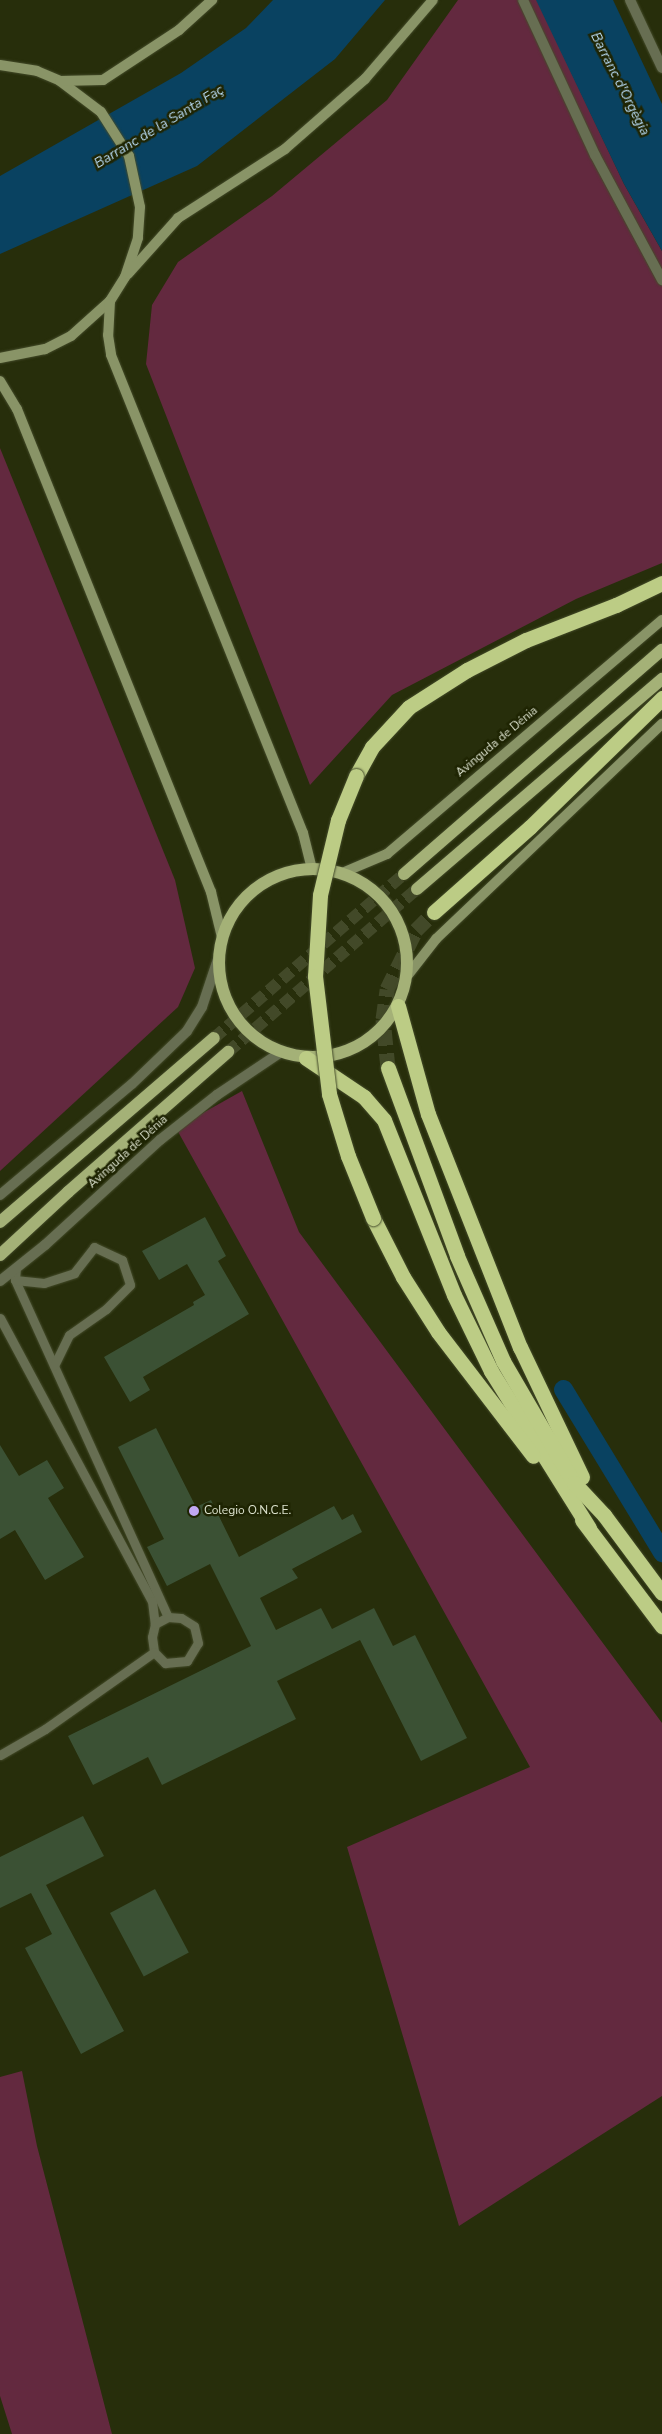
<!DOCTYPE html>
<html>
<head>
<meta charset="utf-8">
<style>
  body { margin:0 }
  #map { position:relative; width:662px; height:2434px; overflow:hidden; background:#272e0b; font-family:"Nunito Sans",sans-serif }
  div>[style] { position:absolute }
  .green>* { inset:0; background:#63293f }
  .water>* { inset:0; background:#094261 }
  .canal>* { height:19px; margin:-9.5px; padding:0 9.5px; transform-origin:9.5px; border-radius:9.5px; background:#094261 }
  .building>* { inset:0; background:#3b5134; transform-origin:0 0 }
  .primary-tunnel>* { height:12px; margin-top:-6px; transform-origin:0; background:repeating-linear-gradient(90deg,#424928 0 12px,transparent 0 18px) }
  .highway-tunnel>* { height:15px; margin-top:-7.5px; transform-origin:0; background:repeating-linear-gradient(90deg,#424928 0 15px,transparent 0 23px) }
  .roads { filter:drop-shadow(0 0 1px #444b2a) drop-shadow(0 0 1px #444b2a) }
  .lane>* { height:9px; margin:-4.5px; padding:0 4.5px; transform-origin:4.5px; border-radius:4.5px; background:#676e52 }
  .street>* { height:10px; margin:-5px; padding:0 5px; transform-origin:5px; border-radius:5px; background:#676e52 }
  .secondary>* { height:10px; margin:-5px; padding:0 5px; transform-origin:5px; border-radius:5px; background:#899467 }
  .primary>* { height:12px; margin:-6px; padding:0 6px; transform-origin:6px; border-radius:6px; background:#a4b177 }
  .primary>.ring { margin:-6px; padding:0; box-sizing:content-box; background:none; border:12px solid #a4b177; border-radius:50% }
  .highway>* { height:15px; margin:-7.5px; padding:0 7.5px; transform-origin:7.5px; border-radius:7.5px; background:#bccc85 }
  .bridges { filter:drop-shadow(0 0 1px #444b2a) drop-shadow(0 0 1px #444b2a) }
  .highway-bridge>* { height:15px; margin:-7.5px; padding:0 7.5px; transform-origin:7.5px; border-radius:7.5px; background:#bccc85 }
  .dots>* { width:14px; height:14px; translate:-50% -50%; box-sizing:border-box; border:2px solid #1e2402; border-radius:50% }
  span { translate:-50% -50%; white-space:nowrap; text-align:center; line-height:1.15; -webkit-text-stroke:5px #1e2402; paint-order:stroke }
  .street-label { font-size:12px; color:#dce2ce }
  .poi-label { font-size:12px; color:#dce2ce }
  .left { translate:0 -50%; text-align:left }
  .water-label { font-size:14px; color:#b8daf3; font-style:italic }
</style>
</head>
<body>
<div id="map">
  <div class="green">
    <div style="clip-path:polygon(458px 0,537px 0,624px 184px,662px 251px,662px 563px,576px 599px,392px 695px,310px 785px,146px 364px,152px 305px,178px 262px,272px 196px,387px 100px)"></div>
    <div style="clip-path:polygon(0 448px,175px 880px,195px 968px,178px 1007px,0 1171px)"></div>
    <div style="clip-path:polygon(242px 1091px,299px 1232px,662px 1723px,662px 2096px,459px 2226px,347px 1847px,530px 1767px,176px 1128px)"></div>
    <div style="clip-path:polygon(22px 2071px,37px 2146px,112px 2434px,12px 2434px,0 2396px,0 2077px)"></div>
  </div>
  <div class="water">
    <div style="clip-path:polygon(273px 0,385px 0,335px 59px,197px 166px,0 254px,0 176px,181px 73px,246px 28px)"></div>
    <div style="clip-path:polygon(536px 0,613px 0,662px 104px,662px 251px,624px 184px)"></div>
  </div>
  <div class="canal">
    <div style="left:563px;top:1389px;width:191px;rotate:58.7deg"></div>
  </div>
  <div class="building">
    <div style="clip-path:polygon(205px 1217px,226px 1256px,218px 1261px,249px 1314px,143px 1377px,150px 1390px,130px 1402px,104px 1357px,194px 1305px,193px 1302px,205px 1295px,187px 1264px,159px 1280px,142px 1251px)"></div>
    <div style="clip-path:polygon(156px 1428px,196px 1507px,211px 1500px,239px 1557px,334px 1506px,342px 1520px,353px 1514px,362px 1532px,292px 1569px,298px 1578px,260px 1598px,276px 1630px,321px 1608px,332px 1629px,374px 1608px,393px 1646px,415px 1635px,467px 1738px,421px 1761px,360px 1640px,277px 1681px,296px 1719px,162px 1785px,148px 1757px,93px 1785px,68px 1736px,251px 1646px,210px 1564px,167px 1586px,147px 1547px,164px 1539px,118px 1447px)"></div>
    <div style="clip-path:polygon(0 1445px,19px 1476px,47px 1460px,64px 1488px,48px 1498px,84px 1557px,45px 1580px,15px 1530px,0 1539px)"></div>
    <div style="clip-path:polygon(83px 1816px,104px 1856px,46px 1885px,124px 2031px,81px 2054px,25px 1948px,52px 1934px,31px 1893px,0 1908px,0 1857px)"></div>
    <div style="left:155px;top:1889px;width:72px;height:51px;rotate:62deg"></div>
  </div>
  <div class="primary-tunnel">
    <div style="left:214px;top:1038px;width:251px;rotate:-40.8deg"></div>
    <div style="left:228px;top:1052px;width:250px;rotate:-40.8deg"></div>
  </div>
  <div class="highway-tunnel">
    <div style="left:388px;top:1068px;width:49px;rotate:-95.8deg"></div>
    <div style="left:383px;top:1019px;width:30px;rotate:-82deg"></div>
    <div style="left:387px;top:989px;width:66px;rotate:-63.8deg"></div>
    <div style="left:416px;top:930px;width:25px;rotate:-45deg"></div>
  </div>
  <div class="roads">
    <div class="lane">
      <div style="left:16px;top:1268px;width:12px;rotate:95deg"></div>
      <div style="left:15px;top:1280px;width:370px;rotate:65.6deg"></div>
      <div style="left:15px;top:1280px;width:29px;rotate:6deg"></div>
      <div style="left:44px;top:1283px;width:32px;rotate:-18deg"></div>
      <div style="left:74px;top:1273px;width:33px;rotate:-52deg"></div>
      <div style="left:94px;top:1247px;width:31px;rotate:25deg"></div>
      <div style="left:122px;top:1260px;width:26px;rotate:72deg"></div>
      <div style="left:130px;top:1285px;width:34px;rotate:135deg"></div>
      <div style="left:106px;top:1309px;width:45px;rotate:144.9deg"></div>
      <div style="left:69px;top:1335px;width:34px;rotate:116deg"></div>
      <div style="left:0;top:1318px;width:321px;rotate:61.8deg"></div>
      <div style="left:152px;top:1601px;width:23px;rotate:83deg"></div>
      <div style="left:155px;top:1624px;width:13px;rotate:103deg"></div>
      <div style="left:152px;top:1637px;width:15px;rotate:82deg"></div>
      <div style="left:154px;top:1652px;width:16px;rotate:45deg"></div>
      <div style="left:165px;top:1663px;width:22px;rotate:-5deg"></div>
      <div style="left:187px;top:1661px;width:21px;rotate:-59deg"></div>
      <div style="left:198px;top:1643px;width:17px;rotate:-103deg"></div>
      <div style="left:194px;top:1626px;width:15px;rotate:-148deg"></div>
      <div style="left:181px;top:1618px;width:13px;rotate:-176deg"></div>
      <div style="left:168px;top:1617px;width:15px;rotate:152deg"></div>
      <div style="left:0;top:1755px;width:52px;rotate:-30deg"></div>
      <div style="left:45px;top:1729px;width:133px;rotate:-35.2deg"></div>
    </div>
    <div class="street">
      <div style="left:523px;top:0;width:171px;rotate:65.1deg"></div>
      <div style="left:595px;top:155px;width:142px;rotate:61.8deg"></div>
      <div style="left:630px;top:0;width:75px;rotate:64.8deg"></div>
      <div style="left:0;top:1195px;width:172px;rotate:-40.1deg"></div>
      <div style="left:132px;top:1084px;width:76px;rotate:-43.9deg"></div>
      <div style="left:187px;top:1031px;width:28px;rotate:-58deg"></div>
      <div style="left:202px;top:1007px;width:54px;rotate:-71.6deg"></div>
      <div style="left:0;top:1281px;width:58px;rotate:-38.7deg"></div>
      <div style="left:45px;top:1245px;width:156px;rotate:-42.4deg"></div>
      <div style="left:160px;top:1140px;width:73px;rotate:-38.3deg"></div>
      <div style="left:217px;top:1095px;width:77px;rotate:-33.9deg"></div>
    </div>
    <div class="secondary">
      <div style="left:0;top:65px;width:37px;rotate:9deg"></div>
      <div style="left:37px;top:71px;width:25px;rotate:23deg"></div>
      <div style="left:60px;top:81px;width:51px;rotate:37.1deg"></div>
      <div style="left:101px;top:112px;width:52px;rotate:57.5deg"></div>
      <div style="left:129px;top:156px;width:52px;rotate:77.8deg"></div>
      <div style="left:140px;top:207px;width:31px;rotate:94deg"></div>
      <div style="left:138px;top:238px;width:41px;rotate:108.4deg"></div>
      <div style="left:125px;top:277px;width:28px;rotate:122deg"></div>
      <div style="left:110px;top:301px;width:52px;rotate:138.1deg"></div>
      <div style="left:71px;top:336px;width:29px;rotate:153deg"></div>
      <div style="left:45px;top:349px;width:46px;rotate:168.7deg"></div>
      <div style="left:60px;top:81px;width:43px;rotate:-1.3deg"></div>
      <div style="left:103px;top:80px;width:91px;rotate:-33.3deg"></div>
      <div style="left:179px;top:30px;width:45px;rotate:-42.3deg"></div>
      <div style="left:128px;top:274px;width:75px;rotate:-48.2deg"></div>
      <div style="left:178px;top:218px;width:127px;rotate:-32.8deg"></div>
      <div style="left:285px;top:149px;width:106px;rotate:-41.2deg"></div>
      <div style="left:365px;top:79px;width:104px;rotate:-49.3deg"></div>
      <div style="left:110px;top:301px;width:34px;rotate:93deg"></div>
      <div style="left:108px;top:335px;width:20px;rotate:81deg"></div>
      <div style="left:111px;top:355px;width:515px;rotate:68.12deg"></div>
      <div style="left:303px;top:833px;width:36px;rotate:76deg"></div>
      <div style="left:0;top:381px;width:33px;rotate:59deg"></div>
      <div style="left:17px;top:409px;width:521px;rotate:68.12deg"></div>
      <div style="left:211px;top:892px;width:46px;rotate:76.3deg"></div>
      <div style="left:342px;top:873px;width:49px;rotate:-22.9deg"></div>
      <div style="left:387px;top:854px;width:361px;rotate:-40.4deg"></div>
      <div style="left:408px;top:975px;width:46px;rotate:-52.1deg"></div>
      <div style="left:436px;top:939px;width:312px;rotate:-43.6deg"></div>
    </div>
    <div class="primary">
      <div class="ring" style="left:219px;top:869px;width:176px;height:176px"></div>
      <div style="left:404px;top:874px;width:342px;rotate:-41deg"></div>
      <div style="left:417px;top:889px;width:323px;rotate:-40.6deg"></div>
      <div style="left:0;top:1222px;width:282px;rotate:-40.7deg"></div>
      <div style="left:0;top:1255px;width:93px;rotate:-42.8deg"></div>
      <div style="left:68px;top:1192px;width:213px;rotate:-41.2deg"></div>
    </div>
    <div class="highway">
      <div style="left:356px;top:776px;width:33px;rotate:-61deg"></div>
      <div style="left:372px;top:747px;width:54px;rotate:-47.2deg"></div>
      <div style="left:409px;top:707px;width:69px;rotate:-32.5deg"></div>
      <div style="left:467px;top:670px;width:66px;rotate:-27deg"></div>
      <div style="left:526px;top:640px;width:97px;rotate:-21.3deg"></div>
      <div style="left:616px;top:605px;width:51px;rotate:-25.6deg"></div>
      <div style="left:434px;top:912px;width:128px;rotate:-41.5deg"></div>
      <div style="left:530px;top:827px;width:185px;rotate:-44.3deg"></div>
      <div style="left:398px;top:1006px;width:112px;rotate:74.5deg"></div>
      <div style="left:428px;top:1114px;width:251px;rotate:68.5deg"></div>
      <div style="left:520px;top:1347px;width:144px;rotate:64.5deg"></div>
      <div style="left:306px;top:1058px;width:70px;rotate:33.9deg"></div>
      <div style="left:364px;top:1097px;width:30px;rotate:49deg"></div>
      <div style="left:384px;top:1120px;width:188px;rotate:68.2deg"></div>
      <div style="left:454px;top:1295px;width:85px;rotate:64deg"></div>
      <div style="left:491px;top:1371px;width:185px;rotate:58deg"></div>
      <div style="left:388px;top:1068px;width:200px;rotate:69.8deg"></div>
      <div style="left:457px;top:1256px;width:115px;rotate:66.3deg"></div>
      <div style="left:503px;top:1361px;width:141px;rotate:59.8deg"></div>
      <div style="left:574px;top:1483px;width:44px;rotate:46.8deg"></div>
      <div style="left:604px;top:1515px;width:97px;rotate:53.4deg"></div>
      <div style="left:373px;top:1218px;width:66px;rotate:63deg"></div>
      <div style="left:403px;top:1277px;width:65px;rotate:57.5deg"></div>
      <div style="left:438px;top:1332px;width:156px;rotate:52.5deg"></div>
      <div style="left:582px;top:1520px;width:133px;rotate:53deg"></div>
    </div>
  </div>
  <div class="bridges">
    <div class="highway-bridge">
      <div style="left:356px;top:776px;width:48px;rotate:112.2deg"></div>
      <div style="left:338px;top:820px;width:77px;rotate:103.5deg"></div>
      <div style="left:320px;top:895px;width:81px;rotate:93.5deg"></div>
      <div style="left:315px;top:976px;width:119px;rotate:83.2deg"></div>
      <div style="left:329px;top:1094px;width:65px;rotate:73deg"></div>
      <div style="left:348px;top:1156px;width:67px;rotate:68deg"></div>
    </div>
  </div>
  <div class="dots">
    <div style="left:194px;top:1511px;background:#c1a8f3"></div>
  </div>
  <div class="street-label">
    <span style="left:497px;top:742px;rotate:-40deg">Avinguda de Dénia</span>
    <span style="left:128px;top:1152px;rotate:-42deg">Avinguda de Dénia</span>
  </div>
  <div class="poi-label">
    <span class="left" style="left:204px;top:1511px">Colegio O.N.C.E.</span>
  </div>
  <div class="water-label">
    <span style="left:620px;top:84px;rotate:63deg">Barranc d'Orgègia</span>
    <span style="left:159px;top:127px;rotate:-31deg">Barranc de la Santa Faç</span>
  </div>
</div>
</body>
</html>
